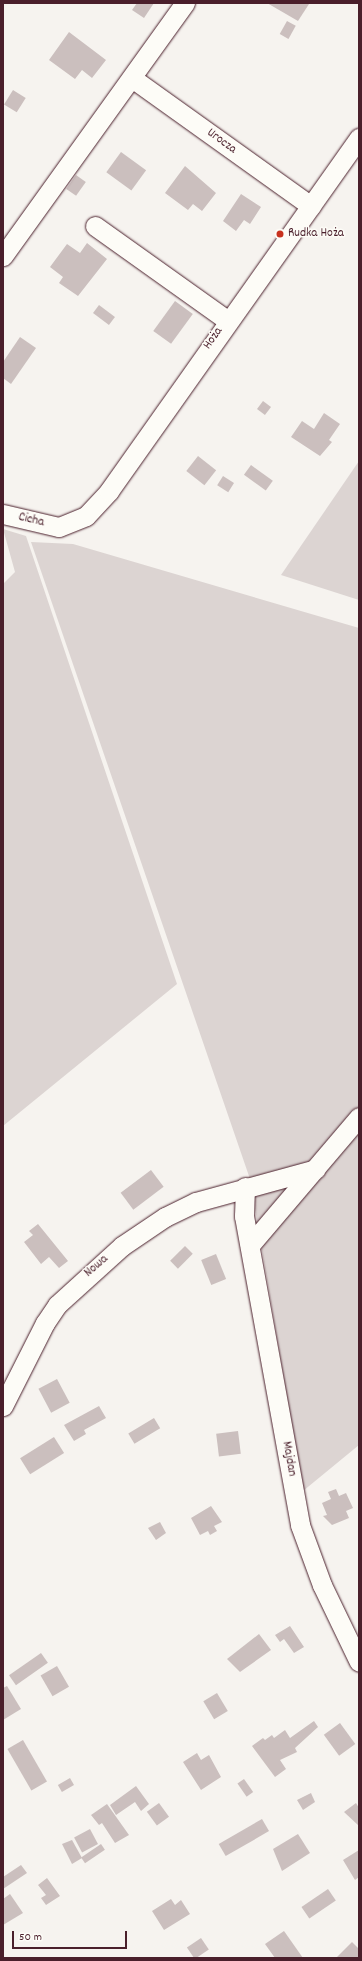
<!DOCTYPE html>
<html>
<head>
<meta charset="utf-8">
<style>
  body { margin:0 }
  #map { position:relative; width:362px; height:1961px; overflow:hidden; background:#f6f3ef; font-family:Dekko,sans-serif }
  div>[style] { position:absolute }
  .green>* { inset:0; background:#dcd4d2 }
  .building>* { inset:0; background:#cbbfbe; transform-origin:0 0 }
  .roads { filter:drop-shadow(0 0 1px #4a1f2b) drop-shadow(0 0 1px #4a1f2b) }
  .minor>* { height:19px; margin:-9.5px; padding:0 9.5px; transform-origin:9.5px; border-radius:9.5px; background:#fdfcf7 }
  .dots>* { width:11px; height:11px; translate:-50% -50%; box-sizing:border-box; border:2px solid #fdfcf7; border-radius:50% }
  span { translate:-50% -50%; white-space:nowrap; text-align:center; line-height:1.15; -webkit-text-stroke:3px #fdfcf7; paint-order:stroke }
  .street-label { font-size:13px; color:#4a1f2b }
  .poi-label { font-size:13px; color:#4a1f2b }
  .left { translate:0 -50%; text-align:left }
  .frame { position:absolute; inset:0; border:4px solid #4a1f2b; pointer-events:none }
  .scale { position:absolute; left:12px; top:1931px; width:115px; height:18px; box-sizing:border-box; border:2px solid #4a1f2b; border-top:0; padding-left:5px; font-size:12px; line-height:14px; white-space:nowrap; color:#4a1f2b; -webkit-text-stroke:3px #fdfcf7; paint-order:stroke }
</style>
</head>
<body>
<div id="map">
  <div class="green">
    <div style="clip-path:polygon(359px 461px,359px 600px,281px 575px)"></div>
    <div style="clip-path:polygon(3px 529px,26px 536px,177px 984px,3px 1126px,3px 584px,15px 572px)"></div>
    <div style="clip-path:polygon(31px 542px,73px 544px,359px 628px,359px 1445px,303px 1491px,250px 1179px)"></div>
  </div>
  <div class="building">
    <div style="clip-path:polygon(137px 3px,154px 3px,144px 18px,132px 10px)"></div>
    <div style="clip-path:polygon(267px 3px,308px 3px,309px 4px,298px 21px)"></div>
    <div style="left:287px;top:21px;width:10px;height:15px;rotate:29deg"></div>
    <div style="clip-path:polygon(69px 32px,106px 60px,92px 78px,82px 70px,75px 79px,49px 60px)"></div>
    <div style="left:13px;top:90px;width:15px;height:17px;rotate:32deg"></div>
    <div style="left:121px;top:152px;width:31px;height:25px;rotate:36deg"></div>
    <div style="clip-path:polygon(185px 166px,216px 193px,202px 211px,193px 204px,188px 210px,165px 193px)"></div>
    <div style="left:76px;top:175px;width:12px;height:17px;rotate:35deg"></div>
    <div style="clip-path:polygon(241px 194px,261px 207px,250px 224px,244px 220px,236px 231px,223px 221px)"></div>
    <div style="clip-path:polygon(87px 243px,107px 259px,78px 296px,59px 283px,63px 277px,50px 267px,67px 244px,80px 253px)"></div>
    <div style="left:175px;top:301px;width:22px;height:37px;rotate:36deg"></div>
    <div style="left:99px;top:305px;width:20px;height:10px;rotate:37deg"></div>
    <div style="clip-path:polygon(20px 337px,36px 348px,11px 384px,3px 378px,3px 362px)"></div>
    <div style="left:263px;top:401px;width:10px;height:10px;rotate:37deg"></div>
    <div style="clip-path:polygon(324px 413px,340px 424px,329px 440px,332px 442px,320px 456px,291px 437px,302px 421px,314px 429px)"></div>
    <div style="left:198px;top:456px;width:23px;height:19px;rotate:38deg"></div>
    <div style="left:251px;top:465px;width:27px;height:12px;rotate:36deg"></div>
    <div style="left:223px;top:476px;width:13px;height:11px;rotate:32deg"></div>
    <div style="left:151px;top:1170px;width:21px;height:38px;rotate:53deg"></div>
    <div style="clip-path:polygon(38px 1224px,68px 1261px,59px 1268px,49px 1257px,41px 1264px,24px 1242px,33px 1235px,29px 1231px)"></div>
    <div style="left:185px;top:1246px;width:11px;height:21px;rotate:45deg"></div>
    <div style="left:216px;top:1254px;width:27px;height:16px;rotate:68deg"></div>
    <div style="left:57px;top:1379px;width:27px;height:21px;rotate:62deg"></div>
    <div style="clip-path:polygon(99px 1406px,106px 1418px,84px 1430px,86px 1434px,74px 1441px,64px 1425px)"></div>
    <div style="left:154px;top:1418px;width:12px;height:30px;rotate:59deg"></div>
    <div style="left:238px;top:1431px;width:23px;height:22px;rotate:83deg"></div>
    <div style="left:54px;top:1437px;width:19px;height:40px;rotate:58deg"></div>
    <div style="clip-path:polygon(336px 1489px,339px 1496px,346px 1493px,353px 1508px,346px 1511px,349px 1518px,332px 1525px,323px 1516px,327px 1515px,322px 1503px,331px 1499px,328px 1492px)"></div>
    <div style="clip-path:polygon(211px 1506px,222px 1522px,214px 1526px,217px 1531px,210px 1535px,208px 1531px,200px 1535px,191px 1518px)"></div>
    <div style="clip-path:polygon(160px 1522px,166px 1533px,156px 1540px,148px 1528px)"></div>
    <div style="clip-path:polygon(290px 1626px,304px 1647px,294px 1653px,284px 1639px,280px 1642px,275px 1635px)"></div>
    <div style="clip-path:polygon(259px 1634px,271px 1650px,240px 1672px,227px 1659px)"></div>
    <div style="left:41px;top:1653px;width:12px;height:39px;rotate:55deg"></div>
    <div style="left:57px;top:1666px;width:24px;height:19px;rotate:60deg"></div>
    <div style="clip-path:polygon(7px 1686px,21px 1709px,3px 1720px,3px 1688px)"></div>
    <div style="left:217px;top:1693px;width:21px;height:16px;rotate:59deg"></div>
    <div style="clip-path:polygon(314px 1721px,318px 1727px,295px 1748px,297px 1752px,280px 1760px,286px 1769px,275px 1777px,252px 1746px,263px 1738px,265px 1740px,272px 1735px,274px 1738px,285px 1730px,290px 1738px)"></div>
    <div style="left:340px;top:1723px;width:26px;height:20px;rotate:54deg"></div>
    <div style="left:23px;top:1740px;width:48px;height:18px;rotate:60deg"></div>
    <div style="clip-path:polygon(197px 1753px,201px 1760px,209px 1755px,221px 1777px,201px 1790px,183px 1762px)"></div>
    <div style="left:70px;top:1778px;width:8px;height:14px;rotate:60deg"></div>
    <div style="left:244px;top:1779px;width:16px;height:8px;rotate:55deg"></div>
    <div style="clip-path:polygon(136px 1786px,149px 1804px,141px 1811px,135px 1802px,116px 1815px,110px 1805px)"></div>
    <div style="clip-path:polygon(311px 1793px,315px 1802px,303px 1810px,297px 1800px)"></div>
    <div style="left:159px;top:1803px;width:17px;height:15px;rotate:54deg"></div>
    <div style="clip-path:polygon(356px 1803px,359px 1808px,359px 1826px,344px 1812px)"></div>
    <div style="clip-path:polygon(107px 1804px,129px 1835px,115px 1843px,102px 1823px,99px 1825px,91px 1815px)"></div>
    <div style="left:262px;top:1819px;width:14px;height:50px;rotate:60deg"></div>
    <div style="left:90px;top:1829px;width:17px;height:18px;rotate:62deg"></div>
    <div style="clip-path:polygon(298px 1834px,310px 1853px,282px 1871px,273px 1849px)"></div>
    <div style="clip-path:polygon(72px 1840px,82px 1858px,72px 1864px,62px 1844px)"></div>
    <div style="left:101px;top:1844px;width:7px;height:24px;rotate:56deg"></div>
    <div style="clip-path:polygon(359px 1850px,359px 1877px,355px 1880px,343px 1860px)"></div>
    <div style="clip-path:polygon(21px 1865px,27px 1873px,3px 1889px,3px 1877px)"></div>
    <div style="clip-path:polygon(47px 1878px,60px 1896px,46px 1905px,41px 1898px,46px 1895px,38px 1885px)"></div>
    <div style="left:328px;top:1889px;width:14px;height:32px;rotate:56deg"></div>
    <div style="clip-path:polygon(10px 1894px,23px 1913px,3px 1925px,3px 1899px)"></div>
    <div style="clip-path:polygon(171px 1899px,175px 1905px,181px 1900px,190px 1914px,164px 1930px,152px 1911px)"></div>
    <div style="clip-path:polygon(284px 1931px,303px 1958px,275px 1958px,265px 1944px)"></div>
    <div style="left:201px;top:1938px;width:14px;height:17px;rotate:56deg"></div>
    <div style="clip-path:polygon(352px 1942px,359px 1949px,359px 1958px,336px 1958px)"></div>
  </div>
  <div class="roads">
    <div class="minor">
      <div style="left:132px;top:78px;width:220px;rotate:35.6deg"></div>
      <div style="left:95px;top:226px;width:162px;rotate:35.5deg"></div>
      <div style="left:3px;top:256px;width:312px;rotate:-54.3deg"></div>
      <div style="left:3px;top:514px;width:57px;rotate:13.1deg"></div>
      <div style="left:59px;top:527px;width:29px;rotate:-22deg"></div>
      <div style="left:86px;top:516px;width:34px;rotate:-47deg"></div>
      <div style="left:109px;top:491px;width:433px;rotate:-54.7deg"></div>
      <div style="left:245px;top:1187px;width:29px;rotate:92deg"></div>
      <div style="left:244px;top:1216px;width:314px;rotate:79.7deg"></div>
      <div style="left:300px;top:1525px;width:64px;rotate:69.9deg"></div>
      <div style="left:322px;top:1585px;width:85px;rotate:64.3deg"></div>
      <div style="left:250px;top:1245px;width:168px;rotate:-49.6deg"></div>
      <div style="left:3px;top:1406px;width:93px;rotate:-63.2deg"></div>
      <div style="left:45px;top:1323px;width:22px;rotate:-56deg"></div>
      <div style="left:57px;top:1305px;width:88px;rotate:-42.2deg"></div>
      <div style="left:122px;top:1246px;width:52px;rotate:-34deg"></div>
      <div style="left:165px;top:1217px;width:34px;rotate:-26deg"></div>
      <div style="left:196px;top:1202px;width:124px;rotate:-15.4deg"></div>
    </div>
  </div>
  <div class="dots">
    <div style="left:280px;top:234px;background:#c8321e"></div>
  </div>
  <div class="street-label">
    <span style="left:221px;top:142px;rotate:36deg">Urocza</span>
    <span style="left:214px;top:339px;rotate:-55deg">Hoża</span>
    <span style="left:31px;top:521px;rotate:13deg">Cicha</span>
    <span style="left:97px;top:1267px;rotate:-41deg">Nowa</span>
    <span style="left:288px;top:1459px;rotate:80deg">Majdan</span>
  </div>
  <div class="poi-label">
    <span class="left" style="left:288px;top:234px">Rudka Hoża</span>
  </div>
  <div class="frame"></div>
  <div class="scale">50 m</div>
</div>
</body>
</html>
